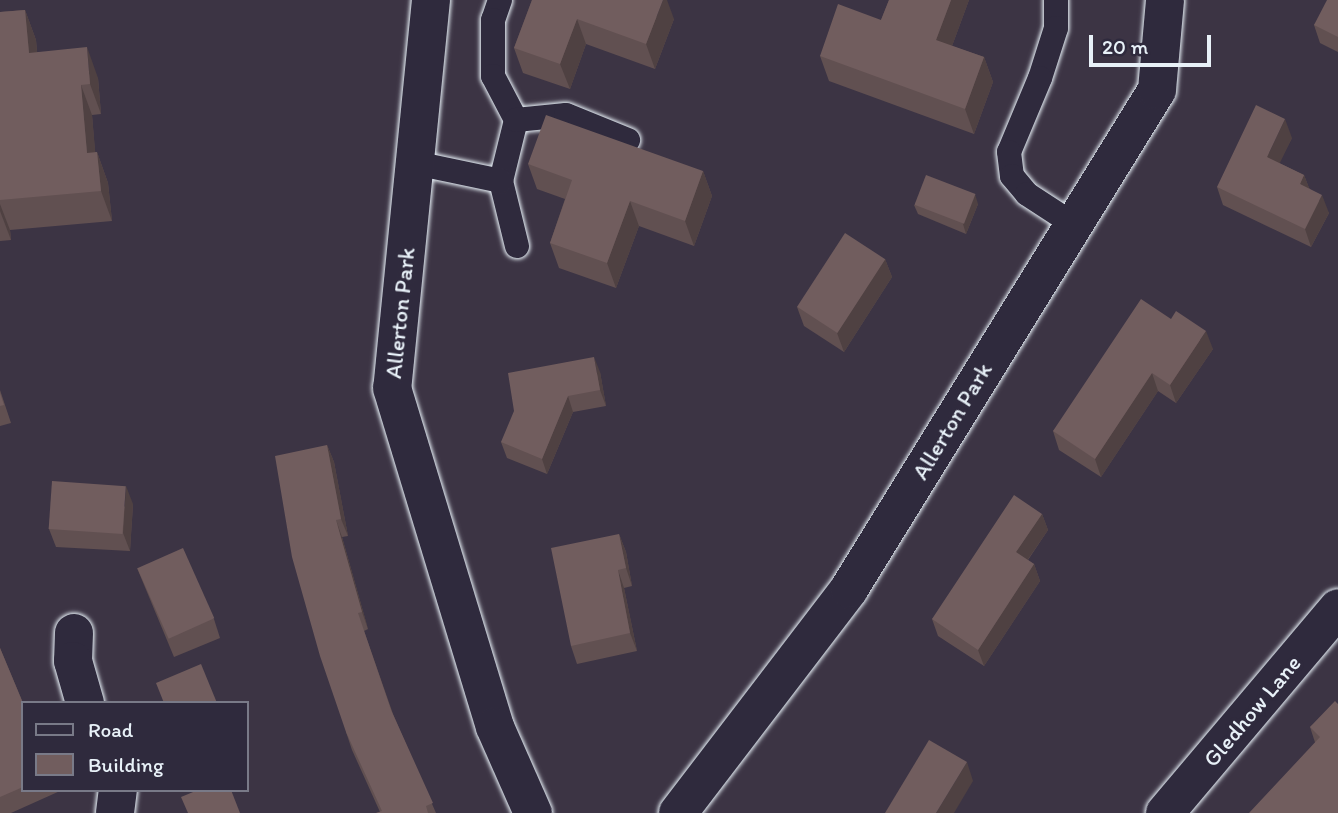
<!DOCTYPE html>
<html>
<head>
<meta charset="utf-8">
<style>
  body { margin:0 }
  #map { position:relative; width:1338px; height:813px; overflow:hidden; background:#3c3444; font-family:Itim,sans-serif }
  div>[style] { position:absolute }
  .roads { filter:drop-shadow(0 0 2px #e8f1f8) drop-shadow(0 0 2px #e8f1f8) }
  .lane>* { height:24px; margin:-12px; padding:0 12px; transform-origin:12px; border-radius:12px; background:#2f2a3d }
  .street>* { height:38px; margin:-19px; padding:0 19px; transform-origin:19px; border-radius:19px; background:#2f2a3d }
  .wall>* { inset:0; background:#615051 }
  .shaded-wall>* { inset:0; background:#4f4142 }
  .building>* { inset:0; background:#715d5e; transform-origin:0 0 }
  span { translate:-50% -50%; white-space:nowrap; text-align:center; line-height:1.15; -webkit-text-stroke:7px #2f2a3d; paint-order:stroke }
  .street-label { font-size:23px; color:#e8f1f8 }
  .legend { position:absolute; left:21px; top:701px; width:228px; height:91px; box-sizing:border-box; background:#2f2a3d; border:2px solid #797a88; margin:0; padding:9px 12px; list-style:none; font-size:21px; color:#e8f1f8 }
  .legend li { display:flex; align-items:center; gap:14px; height:35px }
  .legend b { width:35px; border:2px solid #797a88 }
  .scale { position:absolute; left:1089px; top:35px; width:122px; height:32px; box-sizing:border-box; border:4px solid #e8f1f8; border-top:0; padding-left:9px; font-size:21px; line-height:24px; white-space:nowrap; color:#e8f1f8; -webkit-text-stroke:5px #2f2a3d; paint-order:stroke }
</style>
</head>
<body>
<div id="map">
  <div class="roads">
    <div class="lane">
      <div style="left:500px;top:0;width:21px;rotate:109deg"></div>
      <div style="left:493px;top:20px;width:56px;rotate:90deg"></div>
      <div style="left:493px;top:76px;width:50px;rotate:62.4deg"></div>
      <div style="left:516px;top:120px;width:63px;rotate:103.8deg"></div>
      <div style="left:501px;top:181px;width:67px;rotate:76.2deg"></div>
      <div style="left:1056px;top:0;width:28px;rotate:90deg"></div>
      <div style="left:1056px;top:28px;width:52px;rotate:107.7deg"></div>
      <div style="left:1040px;top:78px;width:80px;rotate:112.7deg"></div>
      <div style="left:1009px;top:152px;width:24px;rotate:83deg"></div>
      <div style="left:1012px;top:176px;width:23px;rotate:50deg"></div>
      <div style="left:1027px;top:194px;width:55px;rotate:33.1deg"></div>
      <div style="left:516px;top:120px;width:50px;rotate:-5.7deg"></div>
      <div style="left:566px;top:115px;width:67px;rotate:22deg"></div>
      <div style="left:415px;top:163px;width:88px;rotate:11.8deg"></div>
    </div>
    <div class="street">
      <div style="left:431px;top:0;width:390px;rotate:95.7deg"></div>
      <div style="left:392px;top:388px;width:354px;rotate:73.1deg"></div>
      <div style="left:495px;top:727px;width:94px;rotate:66.2deg"></div>
      <div style="left:74px;top:633px;width:28px;rotate:92deg"></div>
      <div style="left:73px;top:661px;width:44px;rotate:74.1deg"></div>
      <div style="left:115px;top:813px;width:23px;rotate:-83deg"></div>
      <div style="left:678px;top:813px;width:282px;rotate:-52.6deg"></div>
      <div style="left:849px;top:589px;width:586px;rotate:-58.32deg"></div>
      <div style="left:1157px;top:90px;width:90px;rotate:-84.9deg"></div>
      <div style="left:1165px;top:813px;width:268px;rotate:-49.8deg"></div>
    </div>
  </div>
  <div class="wall">
    <div style="clip-path:polygon(532px 0,674px 19px,655px 69px,586px 44px,570px 89px,523px 73px,514px 48px)"></div>
    <div style="clip-path:polygon(889px 0,969px 0,952px 46px,984px 57px,993px 82px,974px 134px,829px 81px,820px 56px,881px 20px)"></div>
    <div style="clip-path:polygon(1338px 0,1338px 52px,1320px 43px,1314px 25px)"></div>
    <div style="clip-path:polygon(25px 10px,36px 40px,37px 52px,98px 78px,101px 114px,92px 115px,95px 152px,97px 152px,108px 183px,112px 221px,10px 230px,11px 240px,0 241px,0 12px)"></div>
    <div style="clip-path:polygon(1292px 138px,1279px 163px,1304px 175px,1309px 188px,1329px 213px,1311px 247px,1223px 205px,1217px 187px)"></div>
    <div style="clip-path:polygon(528px 164px,703px 171px,712px 196px,694px 246px,639px 226px,616px 288px,559px 268px,550px 243px,565px 199px,537px 189px)"></div>
    <div style="clip-path:polygon(978px 204px,966px 234px,918px 214px,914px 205px)"></div>
    <div style="clip-path:polygon(885px 259px,892px 277px,844px 352px,804px 326px,797px 307px)"></div>
    <div style="clip-path:polygon(1171px 319px,1213px 349px,1176px 403px,1158px 391px,1101px 477px,1059px 450px,1053px 431px)"></div>
    <div style="clip-path:polygon(600px 372px,606px 406px,573px 412px,547px 474px,507px 458px,501px 442px)"></div>
    <div style="clip-path:polygon(0 390px,11px 423px,0 426px)"></div>
    <div style="clip-path:polygon(327px 445px,334px 462px,348px 536px,342px 537px,368px 629px,364px 631px,393px 714px,436px 813px,376px 813px,380px 812px,352px 750px,346px 732px)"></div>
    <div style="clip-path:polygon(133px 504px,130px 551px,56px 547px,49px 529px)"></div>
    <div style="clip-path:polygon(1042px 514px,1048px 530px,1028px 560px,1034px 564px,1040px 581px,984px 666px,938px 636px,932px 619px)"></div>
    <div style="clip-path:polygon(619px 534px,626px 552px,632px 586px,624px 588px,637px 651px,577px 664px,571px 646px)"></div>
    <div style="clip-path:polygon(137px 568px,214px 619px,220px 638px,174px 657px)"></div>
    <div style="clip-path:polygon(0 648px,23px 703px,23px 790px,60px 790px,60px 791px,11px 813px,0 813px)"></div>
    <div style="clip-path:polygon(1338px 704px,1338px 813px,1310px 727px)"></div>
  </div>
  <div class="shaded-wall">
    <div style="clip-path:polygon(663px 0,667px 0,674px 19px,655px 69px,646px 44px)"></div>
    <div style="clip-path:polygon(951px 0,969px 0,945px 65px,936px 40px)"></div>
    <div style="clip-path:polygon(25px 10px,36px 40px,40px 83px,29px 53px)"></div>
    <div style="clip-path:polygon(577px 19px,586px 44px,570px 89px,560px 64px)"></div>
    <div style="clip-path:polygon(87px 47px,98px 78px,101px 114px,90px 84px)"></div>
    <div style="clip-path:polygon(984px 57px,993px 82px,974px 134px,965px 109px)"></div>
    <div style="clip-path:polygon(81px 85px,92px 115px,98px 183px,87px 153px)"></div>
    <div style="clip-path:polygon(1285px 119px,1292px 138px,1274px 175px,1267px 157px)"></div>
    <div style="clip-path:polygon(97px 152px,108px 183px,112px 221px,101px 191px)"></div>
    <div style="clip-path:polygon(703px 171px,712px 196px,694px 246px,685px 221px)"></div>
    <div style="clip-path:polygon(1304px 175px,1311px 193px,1300px 184px)"></div>
    <div style="clip-path:polygon(975px 194px,978px 204px,966px 234px,963px 224px)"></div>
    <div style="clip-path:polygon(1322px 195px,1329px 213px,1311px 247px,1305px 229px)"></div>
    <div style="clip-path:polygon(630px 201px,639px 226px,616px 288px,607px 263px)"></div>
    <div style="clip-path:polygon(0 204px,10px 230px,11px 240px,0 211px)"></div>
    <div style="clip-path:polygon(885px 259px,892px 277px,844px 352px,837px 333px)"></div>
    <div style="clip-path:polygon(1206px 331px,1213px 349px,1176px 403px,1170px 385px)"></div>
    <div style="clip-path:polygon(594px 357px,600px 372px,606px 406px,600px 390px)"></div>
    <div style="clip-path:polygon(1152px 373px,1158px 391px,1101px 477px,1095px 459px)"></div>
    <div style="clip-path:polygon(568px 396px,573px 412px,547px 474px,542px 459px)"></div>
    <div style="clip-path:polygon(327px 445px,334px 462px,348px 536px,341px 519px)"></div>
    <div style="clip-path:polygon(126px 486px,133px 504px,130px 551px,123px 533px)"></div>
    <div style="clip-path:polygon(1042px 514px,1048px 530px,1022px 568px,1016px 552px)"></div>
    <div style="clip-path:polygon(336px 520px,342px 537px,368px 629px,362px 612px)"></div>
    <div style="clip-path:polygon(619px 534px,626px 552px,632px 586px,626px 568px)"></div>
    <div style="clip-path:polygon(1034px 564px,1040px 581px,984px 666px,978px 650px)"></div>
    <div style="clip-path:polygon(618px 570px,624px 588px,637px 651px,630px 633px)"></div>
    <div style="clip-path:polygon(967px 762px,973px 781px,954px 813px,936px 813px)"></div>
  </div>
  <div class="building">
    <div style="clip-path:polygon(532px 0,663px 0,646px 44px,577px 19px,560px 64px,514px 48px)"></div>
    <div style="clip-path:polygon(889px 0,951px 0,936px 40px,984px 57px,965px 109px,820px 56px,838px 4px,881px 20px)"></div>
    <div style="clip-path:polygon(1327px 0,1338px 0,1338px 37px,1314px 25px)"></div>
    <div style="clip-path:polygon(25px 10px,29px 53px,87px 47px,90px 84px,81px 85px,87px 153px,97px 152px,101px 191px,0 200px,0 12px)"></div>
    <div style="clip-path:polygon(1256px 105px,1285px 119px,1267px 157px,1304px 175px,1300px 184px,1322px 195px,1305px 229px,1217px 187px)"></div>
    <div style="clip-path:polygon(546px 115px,703px 171px,685px 221px,630px 201px,607px 263px,550px 243px,572px 180px,528px 164px)"></div>
    <div style="left:926px;top:175px;width:53px;height:32px;rotate:21deg"></div>
    <div style="left:845px;top:233px;width:48px;height:88px;rotate:33deg"></div>
    <div style="clip-path:polygon(1141px 299px,1171px 319px,1176px 311px,1206px 331px,1170px 385px,1152px 373px,1095px 459px,1053px 431px)"></div>
    <div style="clip-path:polygon(594px 357px,600px 390px,568px 396px,542px 459px,501px 442px,514px 411px,508px 373px)"></div>
    <div style="clip-path:polygon(0 393px,4px 405px,0 406px)"></div>
    <div style="clip-path:polygon(327px 445px,341px 519px,336px 520px,362px 612px,358px 613px,391px 710px,433px 803px,426px 806px,428px 813px,376px 813px,382px 811px,346px 732px,320px 656px,292px 557px,275px 456px)"></div>
    <div style="left:52px;top:481px;width:74px;height:48px;rotate:4deg"></div>
    <div style="clip-path:polygon(1014px 495px,1042px 514px,1016px 552px,1034px 564px,978px 650px,932px 619px)"></div>
    <div style="clip-path:polygon(619px 534px,626px 568px,618px 570px,630px 633px,571px 646px,551px 548px)"></div>
    <div style="left:183px;top:548px;width:77px;height:50px;rotate:66deg"></div>
    <div style="clip-path:polygon(0 648px,23px 703px,23px 787px,0 797px)"></div>
    <div style="clip-path:polygon(201px 664px,217px 703px,164px 703px,156px 683px)"></div>
    <div style="clip-path:polygon(1335px 701px,1338px 704px,1338px 813px,1249px 813px,1320px 737px,1310px 727px)"></div>
    <div style="clip-path:polygon(929px 740px,967px 762px,936px 813px,885px 813px)"></div>
    <div style="clip-path:polygon(198px 790px,231px 790px,240px 813px,188px 813px,181px 797px)"></div>
  </div>
  <div class="street-label">
    <span style="left:400px;top:313px;rotate:-84deg">Allerton Park</span>
    <span style="left:952px;top:421px;rotate:-59deg">Allerton Park</span>
    <span style="left:1252px;top:711px;rotate:-50deg">Gledhow Lane</span>
  </div>
  <ul class="legend">
  <li><b style="height:9px;background:#2f2a3d"></b>Road</li>
  <li><b style="height:19px;background:#715d5e"></b>Building</li>
  </ul>
  <div class="scale">20 m</div>
</div>
</body>
</html>
